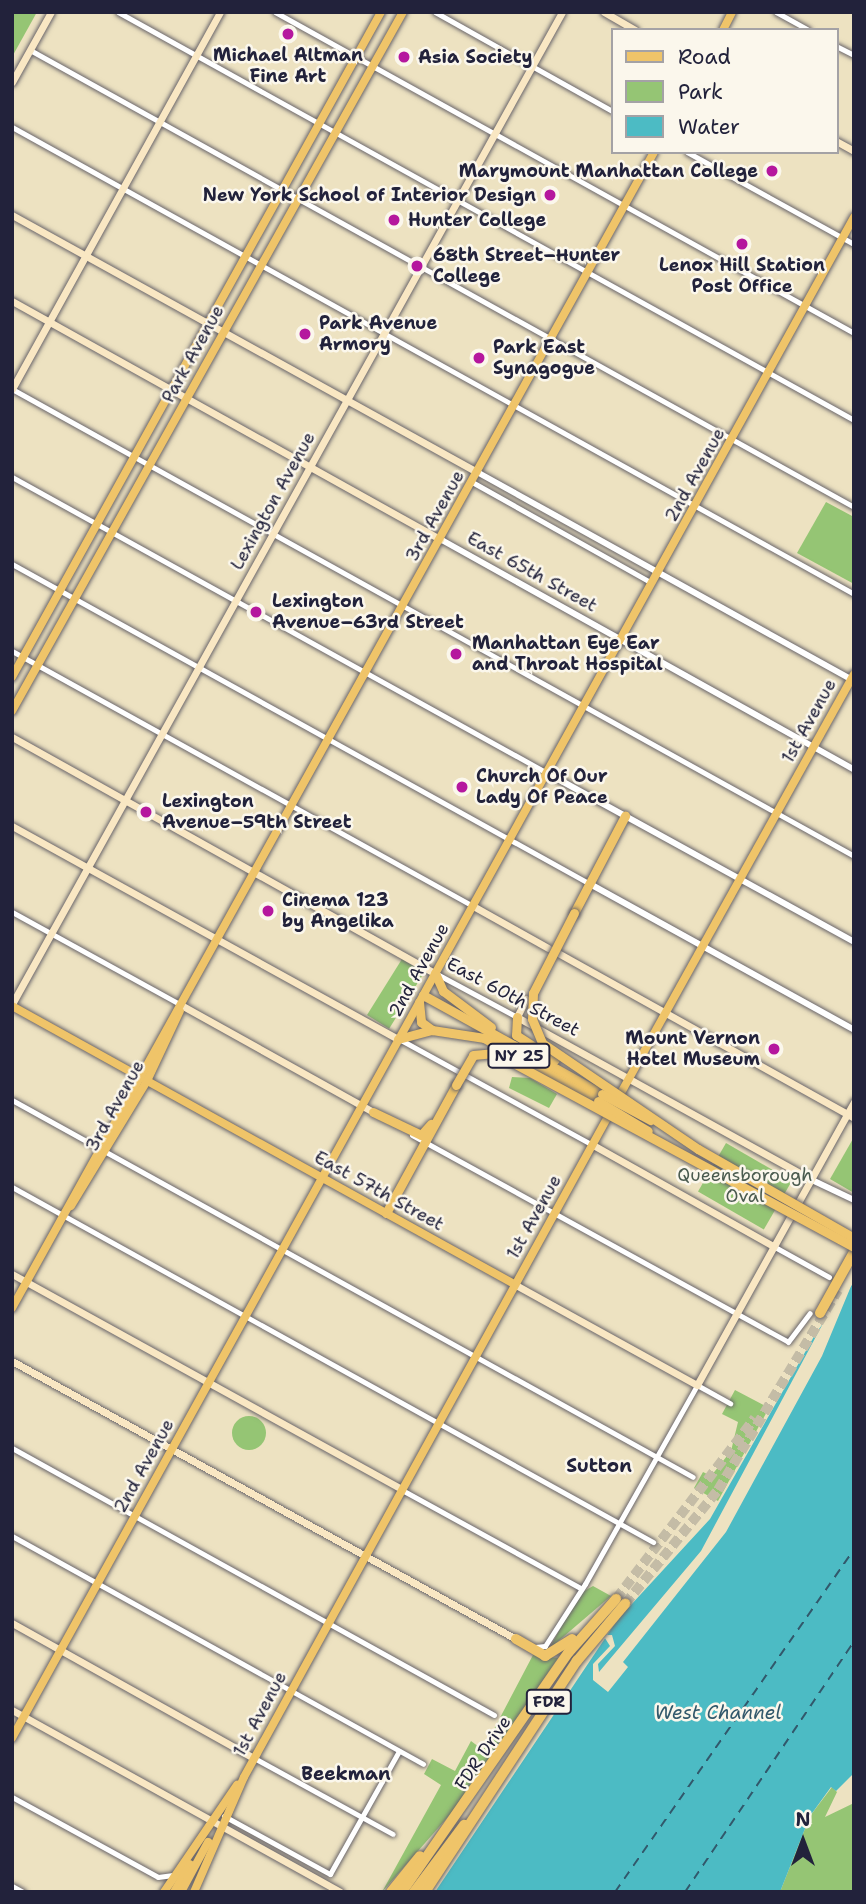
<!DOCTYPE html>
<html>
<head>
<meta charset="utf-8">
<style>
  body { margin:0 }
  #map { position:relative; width:866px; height:1904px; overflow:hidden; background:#ede2c1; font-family:"Shantell Sans",sans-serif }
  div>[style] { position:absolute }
  .green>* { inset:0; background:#95c574; transform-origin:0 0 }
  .round { border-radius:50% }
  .water>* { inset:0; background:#4cbbc4 }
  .pier>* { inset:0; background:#ede2c1 }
  .ferry>* { height:2px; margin-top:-1px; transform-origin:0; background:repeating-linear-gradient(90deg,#31586b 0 9px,transparent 0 16px) }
  .motorway-tunnel>* { height:10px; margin-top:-5px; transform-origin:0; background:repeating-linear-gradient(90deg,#c4bca6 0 10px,transparent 0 15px) }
  .roads { filter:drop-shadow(0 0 2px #69656a) drop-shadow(0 0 2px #69656a) }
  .minor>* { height:5px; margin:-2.5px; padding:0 2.5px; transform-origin:2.5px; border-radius:2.5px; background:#fff }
  .tertiary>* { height:6px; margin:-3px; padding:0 3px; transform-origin:3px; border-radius:3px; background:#fff }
  .secondary>* { height:7px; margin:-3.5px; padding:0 3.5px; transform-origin:3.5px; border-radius:3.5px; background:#f9e7c3 }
  .primary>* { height:8px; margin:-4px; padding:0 4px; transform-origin:4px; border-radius:4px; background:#efc469 }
  .trunk>* { height:9px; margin:-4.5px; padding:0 4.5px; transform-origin:4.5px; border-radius:4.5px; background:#efc469 }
  .motorway>* { height:10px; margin:-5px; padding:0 5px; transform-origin:5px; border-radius:5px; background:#efc469 }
  .bridges { filter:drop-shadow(0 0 2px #69656a) drop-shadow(0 0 2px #69656a) }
  .trunk-bridge>* { height:9px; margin:-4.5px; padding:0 4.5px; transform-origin:4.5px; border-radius:4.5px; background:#efc469 }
  .dots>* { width:19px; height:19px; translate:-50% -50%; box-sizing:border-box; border:4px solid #fbf7ec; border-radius:50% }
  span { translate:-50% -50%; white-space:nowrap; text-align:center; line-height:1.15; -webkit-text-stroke:5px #fbf7ec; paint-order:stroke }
  .shield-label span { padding:2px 5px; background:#fbf7ec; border:2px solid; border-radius:5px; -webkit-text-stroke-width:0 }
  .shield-label { font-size:16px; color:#22223b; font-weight:700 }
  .poi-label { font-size:18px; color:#22223b; font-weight:700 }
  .left { translate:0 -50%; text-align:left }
  .right { translate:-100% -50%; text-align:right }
  .street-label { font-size:18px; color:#22223b }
  .park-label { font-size:18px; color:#4a5b4f }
  .neighbourhood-label { font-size:19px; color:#22223b; font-weight:700 }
  .water-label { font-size:19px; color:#31586b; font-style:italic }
  .frame { position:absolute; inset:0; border:14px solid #22223b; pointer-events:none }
  .legend { position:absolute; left:611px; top:28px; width:228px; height:126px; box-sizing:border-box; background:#fbf7ec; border:2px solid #a4a2a5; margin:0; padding:9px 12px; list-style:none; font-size:21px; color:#22223b }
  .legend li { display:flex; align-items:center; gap:14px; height:35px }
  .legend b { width:35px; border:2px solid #a4a2a5 }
  .north { position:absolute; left:768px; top:1806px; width:70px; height:70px; -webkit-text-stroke:5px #fbf7ec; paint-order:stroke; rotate:0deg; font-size:19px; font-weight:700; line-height:28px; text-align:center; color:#22223b }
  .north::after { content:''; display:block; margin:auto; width:24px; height:32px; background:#22223b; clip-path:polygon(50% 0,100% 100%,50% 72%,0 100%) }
</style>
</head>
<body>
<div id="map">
  <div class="green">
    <div style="clip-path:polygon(12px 12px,37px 12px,12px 57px)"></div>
    <div style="clip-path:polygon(826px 502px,854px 517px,854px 584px,797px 553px)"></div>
    <div style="left:402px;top:959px;width:26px;height:66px;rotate:32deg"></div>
    <div style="clip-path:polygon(512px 1077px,530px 1078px,557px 1094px,549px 1108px,509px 1088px)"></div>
    <div style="clip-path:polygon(854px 1137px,854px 1193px,830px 1179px)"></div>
    <div style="left:726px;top:1143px;width:76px;height:56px;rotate:30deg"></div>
    <div style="clip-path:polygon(735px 1390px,769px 1408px,718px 1501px,694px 1488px,703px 1472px,711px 1476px,731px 1451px,738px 1422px,722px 1414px)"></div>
    <div class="round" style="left:232px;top:1416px;width:34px;height:34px"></div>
    <div style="clip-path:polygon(593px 1586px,611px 1596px,549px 1649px,579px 1594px)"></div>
    <div style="clip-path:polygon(533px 1655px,558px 1658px,461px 1802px,382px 1892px,441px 1785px,424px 1774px,432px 1759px,455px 1771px,471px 1741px,483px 1750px)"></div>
    <div style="clip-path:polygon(832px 1787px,837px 1792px,825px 1817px,854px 1803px,854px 1892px,780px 1892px,810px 1816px)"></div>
  </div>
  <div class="water">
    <div style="clip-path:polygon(854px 1282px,854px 1773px,836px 1791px,831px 1787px,810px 1816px,780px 1892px,435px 1892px,618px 1619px,710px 1519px,816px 1333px)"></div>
  </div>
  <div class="pier">
    <div style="clip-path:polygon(854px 1279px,822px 1356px,726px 1532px,623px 1662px,628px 1667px,608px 1692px,593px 1680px,593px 1664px,610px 1646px,603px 1635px,612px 1635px,615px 1646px,598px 1664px,599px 1672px,701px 1551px,835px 1301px)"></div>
  </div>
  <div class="ferry">
    <div style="left:615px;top:1892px;width:418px;rotate:-55.1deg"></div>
    <div style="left:685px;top:1892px;width:303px;rotate:-56deg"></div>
  </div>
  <div class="motorway-tunnel">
    <div style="left:616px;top:1599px;width:228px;rotate:-52.5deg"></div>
    <div style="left:625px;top:1604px;width:147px;rotate:-50.8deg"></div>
    <div style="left:718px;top:1490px;width:233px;rotate:-59deg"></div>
  </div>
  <div class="roads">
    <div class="minor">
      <div style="left:118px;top:12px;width:842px;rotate:29deg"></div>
      <div style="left:275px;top:12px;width:662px;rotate:29deg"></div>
      <div style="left:435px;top:12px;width:203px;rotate:29.2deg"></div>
      <div style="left:776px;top:12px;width:37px;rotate:29deg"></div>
      <div style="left:836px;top:46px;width:20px;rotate:27deg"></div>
      <div style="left:30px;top:50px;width:942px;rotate:29.01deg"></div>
      <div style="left:12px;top:127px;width:963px;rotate:29.01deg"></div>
      <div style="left:687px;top:152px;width:191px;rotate:28.9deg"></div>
      <div style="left:12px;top:389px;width:963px;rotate:29.01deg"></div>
      <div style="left:12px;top:477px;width:611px;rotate:28.95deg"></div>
      <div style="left:472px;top:482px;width:206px;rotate:29.3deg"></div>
      <div style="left:12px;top:564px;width:661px;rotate:28.97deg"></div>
      <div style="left:12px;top:651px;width:527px;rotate:28.95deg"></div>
      <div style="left:12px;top:912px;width:193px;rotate:28.8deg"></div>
      <div style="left:435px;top:973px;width:93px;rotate:28.2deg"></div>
      <div style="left:399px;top:1039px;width:221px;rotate:28.7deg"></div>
      <div style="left:12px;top:1100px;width:778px;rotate:28.97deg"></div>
      <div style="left:412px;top:1135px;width:429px;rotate:28.8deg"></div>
      <div style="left:788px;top:1342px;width:36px;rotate:-53deg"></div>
      <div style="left:12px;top:1187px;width:733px;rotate:28.98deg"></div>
      <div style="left:773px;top:1246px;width:64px;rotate:29deg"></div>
      <div style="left:12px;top:1448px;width:551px;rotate:28.98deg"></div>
      <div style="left:402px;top:1490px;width:203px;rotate:28.8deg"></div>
      <div style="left:12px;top:1536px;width:470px;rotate:29deg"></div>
      <div style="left:535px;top:1647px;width:10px;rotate:-6deg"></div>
      <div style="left:545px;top:1646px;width:74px;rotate:-57.2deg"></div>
      <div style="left:585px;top:1584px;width:228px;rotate:-60.6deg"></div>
      <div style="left:697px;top:1385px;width:38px;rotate:29deg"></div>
      <div style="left:254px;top:1758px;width:158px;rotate:28.7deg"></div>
      <div style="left:12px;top:1797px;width:166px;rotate:28.7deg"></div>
      <div style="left:158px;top:1877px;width:15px;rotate:-8deg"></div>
      <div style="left:224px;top:1816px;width:121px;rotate:28.7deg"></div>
      <div style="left:330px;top:1874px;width:141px;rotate:-60.7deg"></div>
      <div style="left:12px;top:1886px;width:13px;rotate:29deg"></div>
    </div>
    <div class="tertiary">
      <div style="left:477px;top:472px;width:431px;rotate:29deg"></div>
      <div style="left:440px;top:539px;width:474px;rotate:29.1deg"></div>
      <div style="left:547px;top:773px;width:350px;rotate:28.8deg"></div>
      <div style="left:590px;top:884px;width:302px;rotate:28.9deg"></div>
      <div style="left:810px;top:1179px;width:49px;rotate:25.5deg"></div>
    </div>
    <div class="secondary">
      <div style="left:604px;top:12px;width:36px;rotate:30deg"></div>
      <div style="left:12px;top:82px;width:80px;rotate:-60.9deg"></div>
      <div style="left:836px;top:141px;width:21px;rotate:29deg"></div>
      <div style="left:12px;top:215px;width:531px;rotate:28.93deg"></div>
      <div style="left:12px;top:301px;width:490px;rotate:29.1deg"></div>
      <div style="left:12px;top:389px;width:431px;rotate:-61.1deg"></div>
      <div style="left:12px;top:737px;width:484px;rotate:29.2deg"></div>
      <div style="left:12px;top:826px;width:441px;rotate:28.9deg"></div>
      <div style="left:473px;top:906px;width:86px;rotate:29.2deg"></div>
      <div style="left:558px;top:953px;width:339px;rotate:29.1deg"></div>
      <div style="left:526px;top:999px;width:20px;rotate:117deg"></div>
      <div style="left:517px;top:1017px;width:335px;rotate:28.9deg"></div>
      <div style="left:12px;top:1004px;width:1134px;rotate:-60.99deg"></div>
      <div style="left:181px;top:1005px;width:220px;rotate:29.1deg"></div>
      <div style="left:593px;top:1145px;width:206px;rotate:29.3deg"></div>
      <div style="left:12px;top:1274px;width:445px;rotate:28.9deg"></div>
      <div style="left:514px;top:1284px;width:209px;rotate:28.9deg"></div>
      <div style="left:697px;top:1385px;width:324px;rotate:-61deg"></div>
      <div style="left:12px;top:1361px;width:576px;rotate:28.88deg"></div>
      <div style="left:12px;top:1623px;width:277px;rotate:29.2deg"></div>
      <div style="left:12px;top:1710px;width:375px;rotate:29deg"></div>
    </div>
    <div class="primary">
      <div style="left:723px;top:30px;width:20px;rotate:-63deg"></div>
      <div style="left:12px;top:677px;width:761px;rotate:-60.97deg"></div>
      <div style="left:12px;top:711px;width:801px;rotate:-60.78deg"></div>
      <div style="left:12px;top:1006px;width:574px;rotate:28.98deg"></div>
      <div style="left:617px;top:1100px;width:487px;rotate:-60.9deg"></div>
      <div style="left:71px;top:1206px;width:146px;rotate:-58.7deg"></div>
      <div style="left:147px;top:1081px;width:77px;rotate:-64.8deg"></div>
      <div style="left:12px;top:1308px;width:1322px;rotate:-60.95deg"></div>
      <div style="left:12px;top:1738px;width:1739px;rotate:-61.03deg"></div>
      <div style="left:164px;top:1892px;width:130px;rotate:-55.7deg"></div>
      <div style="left:174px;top:1892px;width:32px;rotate:-60deg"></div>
      <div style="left:181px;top:1892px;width:57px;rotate:-61.6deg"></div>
      <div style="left:194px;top:1892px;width:125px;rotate:-66.5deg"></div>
      <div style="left:244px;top:1777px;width:760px;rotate:-61.14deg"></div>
    </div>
    <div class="trunk">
      <div style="left:574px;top:913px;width:110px;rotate:-62.3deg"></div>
      <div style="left:435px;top:973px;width:20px;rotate:66deg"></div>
      <div style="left:443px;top:991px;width:60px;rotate:36.9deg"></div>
      <div style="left:423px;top:995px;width:205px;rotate:28.9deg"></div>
      <div style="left:419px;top:1002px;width:20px;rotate:84deg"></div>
      <div style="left:421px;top:1022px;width:14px;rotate:36deg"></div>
      <div style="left:517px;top:1017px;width:18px;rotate:93deg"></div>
      <div style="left:516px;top:1035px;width:46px;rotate:32.7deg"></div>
      <div style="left:398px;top:1039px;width:35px;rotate:-15deg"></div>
      <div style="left:432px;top:1030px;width:53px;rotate:8.7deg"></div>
      <div style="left:484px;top:1038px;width:130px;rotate:28.9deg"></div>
      <div style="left:373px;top:1112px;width:53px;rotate:25.6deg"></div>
      <div style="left:421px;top:1135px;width:15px;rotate:-48deg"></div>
      <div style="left:386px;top:1213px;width:146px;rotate:-61.3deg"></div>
    </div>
    <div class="motorway">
      <div style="left:820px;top:1313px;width:70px;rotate:-60.9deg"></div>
      <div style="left:516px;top:1639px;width:34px;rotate:30deg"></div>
      <div style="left:545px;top:1656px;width:32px;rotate:-32deg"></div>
      <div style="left:391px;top:1892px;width:46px;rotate:-51.1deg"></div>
      <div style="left:402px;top:1892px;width:292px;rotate:-55.2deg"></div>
      <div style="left:569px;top:1652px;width:71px;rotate:-48.4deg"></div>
      <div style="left:414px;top:1892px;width:84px;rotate:-53.3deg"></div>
      <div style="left:425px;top:1892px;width:277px;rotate:-56.7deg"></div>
      <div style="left:577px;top:1661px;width:75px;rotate:-49.9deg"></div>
    </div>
  </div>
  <div class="bridges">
    <div class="trunk-bridge">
      <div style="left:574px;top:913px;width:90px;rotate:117.1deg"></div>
      <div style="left:533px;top:993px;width:26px;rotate:92deg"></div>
      <div style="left:532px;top:1019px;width:26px;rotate:67deg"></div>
      <div style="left:542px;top:1043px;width:189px;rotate:34.2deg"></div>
      <div style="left:698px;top:1149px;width:180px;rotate:29.7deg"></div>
      <div style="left:456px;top:1085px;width:34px;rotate:-60deg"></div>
      <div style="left:473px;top:1055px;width:22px;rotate:-5deg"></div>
      <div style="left:495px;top:1053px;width:408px;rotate:28.4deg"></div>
      <div style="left:602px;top:1094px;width:55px;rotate:28.4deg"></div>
      <div style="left:598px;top:1101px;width:58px;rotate:31deg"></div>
    </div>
  </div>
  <div class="dots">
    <div style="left:288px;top:34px;background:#b5179e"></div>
    <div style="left:404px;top:57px;background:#b5179e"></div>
    <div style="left:772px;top:171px;background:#b5179e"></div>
    <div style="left:550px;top:195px;background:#b5179e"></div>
    <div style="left:394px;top:220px;background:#b5179e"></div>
    <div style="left:742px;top:244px;background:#b5179e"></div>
    <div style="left:417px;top:266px;background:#b5179e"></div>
    <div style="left:305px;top:334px;background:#b5179e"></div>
    <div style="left:479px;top:358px;background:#b5179e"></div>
    <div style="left:256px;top:612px;background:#b5179e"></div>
    <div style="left:456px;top:654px;background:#b5179e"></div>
    <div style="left:462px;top:787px;background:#b5179e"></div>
    <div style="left:146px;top:812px;background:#b5179e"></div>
    <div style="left:268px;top:911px;background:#b5179e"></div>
    <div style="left:774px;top:1049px;background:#b5179e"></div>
  </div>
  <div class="shield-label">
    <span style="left:519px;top:1056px">NY 25</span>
    <span style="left:549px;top:1702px">FDR</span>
  </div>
  <div class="poi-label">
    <span style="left:288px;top:66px">Michael Altman<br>Fine Art</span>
    <span class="left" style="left:418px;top:57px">Asia Society</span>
    <span class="right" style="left:758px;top:171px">Marymount Manhattan College</span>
    <span class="right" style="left:536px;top:195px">New York School of Interior Design</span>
    <span class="left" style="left:408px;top:220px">Hunter College</span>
    <span class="left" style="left:433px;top:266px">68th Street–Hunter<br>College</span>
    <span style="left:742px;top:276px">Lenox Hill Station<br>Post Office</span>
    <span class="left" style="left:319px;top:334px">Park Avenue<br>Armory</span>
    <span class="left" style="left:493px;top:358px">Park East<br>Synagogue</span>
    <span class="left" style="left:272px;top:612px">Lexington<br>Avenue–63rd Street</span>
    <span class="left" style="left:472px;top:654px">Manhattan Eye Ear<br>and Throat Hospital</span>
    <span class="left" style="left:476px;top:787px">Church Of Our<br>Lady Of Peace</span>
    <span class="left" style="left:162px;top:812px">Lexington<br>Avenue–59th Street</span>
    <span class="left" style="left:282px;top:911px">Cinema 123<br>by Angelika</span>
    <span class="right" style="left:760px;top:1049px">Mount Vernon<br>Hotel Museum</span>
  </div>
  <div class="street-label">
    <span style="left:193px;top:354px;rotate:-61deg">Park Avenue</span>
    <span style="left:695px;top:475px;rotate:-61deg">2nd Avenue</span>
    <span style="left:273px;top:501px;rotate:-61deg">Lexington Avenue</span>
    <span style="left:435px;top:516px;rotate:-61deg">3rd Avenue</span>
    <span style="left:532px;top:572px;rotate:29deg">East 65th Street</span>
    <span style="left:809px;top:721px;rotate:-61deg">1st Avenue</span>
    <span style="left:419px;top:970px;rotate:-61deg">2nd Avenue</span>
    <span style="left:513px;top:997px;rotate:28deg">East 60th Street</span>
    <span style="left:115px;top:1106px;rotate:-61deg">3rd Avenue</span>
    <span style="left:379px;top:1191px;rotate:29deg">East 57th Street</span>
    <span style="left:534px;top:1217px;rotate:-61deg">1st Avenue</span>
    <span style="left:144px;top:1466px;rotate:-61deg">2nd Avenue</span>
    <span style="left:260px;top:1714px;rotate:-62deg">1st Avenue</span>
    <span style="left:483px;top:1753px;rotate:-56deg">FDR Drive</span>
  </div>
  <div class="park-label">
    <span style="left:745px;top:1186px">Queensborough<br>Oval</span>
  </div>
  <div class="neighbourhood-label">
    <span style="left:599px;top:1466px">Sutton</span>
    <span style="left:346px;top:1774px">Beekman</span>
  </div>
  <div class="water-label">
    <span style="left:718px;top:1713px">West Channel</span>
  </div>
  <div class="frame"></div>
  <ul class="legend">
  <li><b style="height:9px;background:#efc469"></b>Road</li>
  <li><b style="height:19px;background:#95c574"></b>Park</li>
  <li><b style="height:19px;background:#4cbbc4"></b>Water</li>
  </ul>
  <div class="north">N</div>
</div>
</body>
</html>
